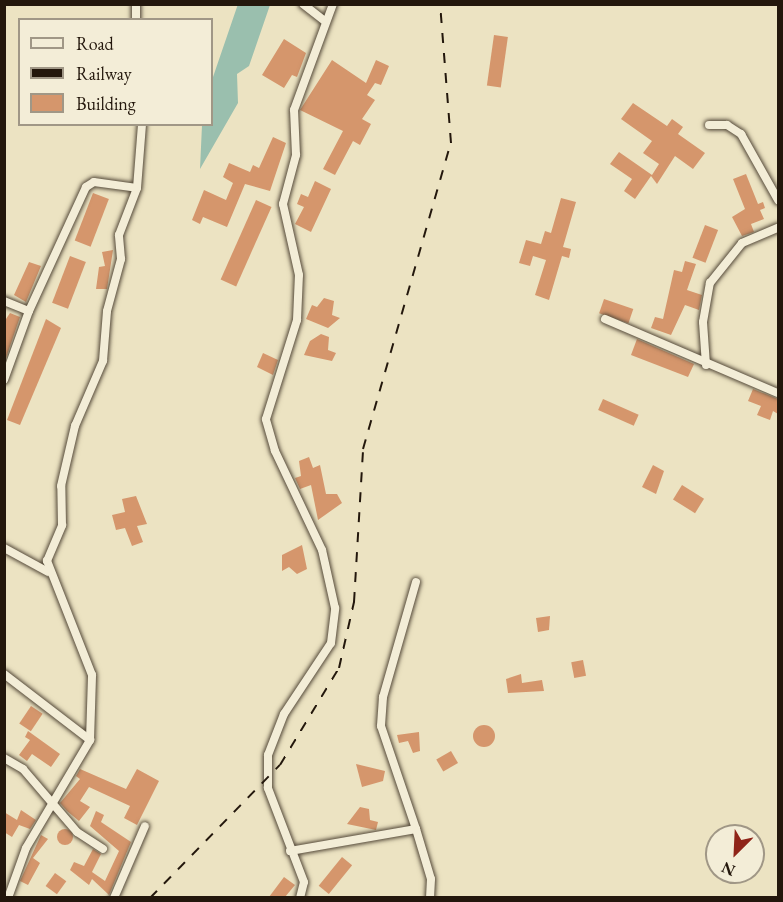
<!DOCTYPE html>
<html>
<head>
<meta charset="utf-8">
<style>
  body { margin:0 }
  #map { position:relative; width:783px; height:902px; overflow:hidden; background:#ece3c2; font-family:"EB Garamond",serif }
  div>[style] { position:absolute }
  .water>* { inset:0; background:#9abfae }
  .building>* { inset:0; background:#d5966c; transform-origin:0 0 }
  .round { border-radius:50% }
  .roads { filter:drop-shadow(0 0 2px #554a3a) drop-shadow(0 0 2px #554a3a) }
  .minor>* { height:8px; margin:-4px; padding:0 4px; transform-origin:4px; border-radius:4px; background:#f3edd7 }
  .rail>* { height:2px; margin-top:-1px; transform-origin:0; background:repeating-linear-gradient(90deg,#23170c 0 10px,transparent 0 20px) }
  span { translate:-50% -50%; white-space:nowrap; text-align:center; line-height:1.15; -webkit-text-stroke:4.5px #f3edd7; paint-order:stroke }
  .frame { position:absolute; inset:0; border:6px solid #23170c; pointer-events:none }
  .legend { position:absolute; left:18px; top:18px; width:195px; height:108px; box-sizing:border-box; background:#f3edd7; border:2px solid #a09786; margin:0; padding:8px 10px; list-style:none; font-size:18px; color:#23170c }
  .legend li { display:flex; align-items:center; gap:12px; height:30px }
  .legend b { width:30px; border:2px solid #a09786 }
  .north { position:absolute; left:705px; top:824px; width:60px; height:60px; box-sizing:border-box; background:#f3edd7; border:2px solid #a09786; border-radius:50%; rotate:204deg; font-size:16px; font-weight:700; line-height:24px; text-align:center; color:#23170c }
  .north::after { content:''; display:block; margin:auto; width:21px; height:27px; background:#8f2418; clip-path:polygon(50% 0,100% 100%,50% 72%,0 100%) }
</style>
</head>
<body>
<div id="map">
  <div class="water">
    <div style="clip-path:polygon(238px 4px,270px 5px,249px 66px,237px 74px,238px 103px,200px 169px,202px 125px,212px 124px,213px 77px)"></div>
  </div>
  <div class="building">
    <div style="left:494px;top:35px;width:14px;height:51px;rotate:8deg"></div>
    <div style="clip-path:polygon(284px 39px,306px 53px,297px 77px,292px 75px,284px 88px,262px 75px)"></div>
    <div style="clip-path:polygon(332px 60px,366px 83px,376px 60px,389px 66px,381px 85px,375px 83px,367px 95px,375px 100px,362px 119px,371px 124px,360px 145px,353px 141px,335px 175px,323px 169px,343px 131px,300px 110px)"></div>
    <div style="clip-path:polygon(633px 103px,667px 126px,672px 119px,683px 127px,678px 134px,705px 153px,693px 169px,675px 156px,657px 184px,651px 176px,635px 199px,624px 191px,632px 179px,610px 164px,619px 152px,652px 175px,659px 164px,643px 153px,652px 141px,621px 119px)"></div>
    <div style="clip-path:polygon(273px 137px,286px 143px,270px 191px,245px 184px,227px 227px,203px 217px,200px 224px,192px 220px,204px 190px,226px 200px,233px 183px,223px 177px,229px 163px,250px 172px,253px 165px,259px 168px)"></div>
    <div style="clip-path:polygon(746px 174px,758px 204px,763px 202px,765px 208px,760px 210px,764px 219px,751px 224px,754px 232px,742px 236px,732px 217px,745px 209px,733px 179px)"></div>
    <div style="clip-path:polygon(315px 181px,331px 189px,311px 232px,295px 224px,304px 207px,297px 204px,301px 194px,308px 197px)"></div>
    <div style="left:93px;top:193px;width:17px;height:51px;rotate:21deg"></div>
    <div style="clip-path:polygon(561px 198px,576px 202px,563px 247px,571px 249px,569px 258px,562px 256px,549px 300px,535px 295px,546px 260px,533px 256px,530px 266px,519px 263px,526px 240px,541px 244px,545px 231px,551px 233px)"></div>
    <div style="left:256px;top:200px;width:17px;height:87px;rotate:24deg"></div>
    <div style="left:705px;top:225px;width:14px;height:35px;rotate:21deg"></div>
    <div style="clip-path:polygon(113px 250px,107px 289px,96px 289px,99px 267px,105px 266px,102px 252px)"></div>
    <div style="left:70px;top:256px;width:17px;height:50px;rotate:21deg"></div>
    <div style="clip-path:polygon(685px 261px,696px 264px,687px 290px,702px 295px,699px 310px,685px 305px,671px 335px,651px 328px,655px 317px,663px 319px,674px 270px,682px 272px)"></div>
    <div style="clip-path:polygon(29px 262px,41px 266px,26px 302px,14px 295px)"></div>
    <div style="clip-path:polygon(324px 298px,334px 301px,332px 315px,340px 318px,328px 328px,306px 319px,312px 305px,317px 307px)"></div>
    <div style="left:604px;top:299px;width:31px;height:15px;rotate:19deg"></div>
    <div style="clip-path:polygon(10px 313px,20px 317px,5px 361px,4px 322px)"></div>
    <div style="clip-path:polygon(46px 319px,61px 328px,20px 425px,7px 420px)"></div>
    <div style="clip-path:polygon(321px 334px,329px 337px,328px 350px,336px 353px,332px 361px,304px 355px,310px 341px)"></div>
    <div style="clip-path:polygon(637px 339px,694px 364px,688px 377px,631px 355px)"></div>
    <div style="clip-path:polygon(263px 353px,278px 360px,273px 375px,257px 367px)"></div>
    <div style="clip-path:polygon(753px 389px,778px 399px,778px 414px,773px 411px,770px 420px,757px 415px,761px 406px,748px 401px)"></div>
    <div style="left:603px;top:399px;width:39px;height:12px;rotate:24deg"></div>
    <div style="clip-path:polygon(309px 457px,313px 468px,320px 465px,326px 494px,337px 494px,342px 503px,318px 520px,311px 485px,300px 489px,295px 478px,301px 476px,299px 461px)"></div>
    <div style="clip-path:polygon(653px 465px,664px 471px,656px 494px,642px 487px)"></div>
    <div style="left:682px;top:485px;width:26px;height:17px;rotate:32deg"></div>
    <div style="clip-path:polygon(136px 496px,147px 524px,137px 526px,143px 542px,132px 546px,125px 528px,116px 530px,112px 515px,125px 512px,122px 499px)"></div>
    <div style="clip-path:polygon(302px 545px,307px 569px,297px 574px,289px 567px,282px 571px,282px 555px)"></div>
    <div style="clip-path:polygon(550px 616px,549px 630px,538px 632px,536px 618px)"></div>
    <div style="left:583px;top:660px;width:16px;height:12px;rotate:79deg"></div>
    <div style="clip-path:polygon(521px 674px,522px 683px,542px 680px,544px 691px,508px 693px,506px 679px)"></div>
    <div style="left:31px;top:706px;width:14px;height:21px;rotate:34deg"></div>
    <div class="round" style="left:473px;top:725px;width:22px;height:22px"></div>
    <div style="clip-path:polygon(28px 731px,60px 754px,51px 767px,32px 754px,27px 761px,19px 755px,30px 740px,25px 737px)"></div>
    <div style="clip-path:polygon(419px 732px,420px 751px,413px 753px,408px 741px,399px 743px,397px 735px)"></div>
    <div style="left:451px;top:751px;width:14px;height:17px;rotate:60deg"></div>
    <div style="clip-path:polygon(356px 764px,385px 771px,383px 781px,362px 787px)"></div>
    <div style="clip-path:polygon(80px 769px,126px 789px,137px 769px,159px 781px,137px 825px,124px 818px,130px 806px,89px 787px,80px 801px,90px 807px,79px 821px,67px 811px,60px 803px,80px 779px,76px 776px)"></div>
    <div style="clip-path:polygon(360px 807px,369px 809px,370px 820px,378px 822px,376px 830px,347px 824px)"></div>
    <div style="clip-path:polygon(21px 810px,36px 820px,30px 829px,19px 825px,12px 837px,4px 832px,4px 812px,17px 820px)"></div>
    <div style="clip-path:polygon(96px 811px,104px 815px,101px 822px,131px 842px,109px 895px,92px 879px,89px 885px,70px 870px,74px 862px,84px 866px,93px 849px,101px 854px,92px 872px,105px 881px,119px 851px,90px 826px)"></div>
    <div class="round" style="left:57px;top:829px;width:16px;height:16px"></div>
    <div style="clip-path:polygon(41px 835px,48px 839px,33px 858px,40px 863px,28px 885px,20px 881px)"></div>
    <div style="left:342px;top:857px;width:13px;height:37px;rotate:39deg"></div>
    <div style="left:55px;top:873px;width:14px;height:16px;rotate:36deg"></div>
    <div style="clip-path:polygon(284px 877px,295px 885px,285px 897px,269px 897px)"></div>
  </div>
  <div class="roads">
    <div class="minor">
      <div style="left:303px;top:4px;width:29px;rotate:38deg"></div>
      <div style="left:136px;top:20px;width:16px;rotate:-90deg"></div>
      <div style="left:709px;top:125px;width:18px"></div>
      <div style="left:727px;top:125px;width:17px;rotate:33deg"></div>
      <div style="left:741px;top:134px;width:76px;rotate:60.7deg"></div>
      <div style="left:4px;top:301px;width:27px;rotate:22deg"></div>
      <div style="left:605px;top:319px;width:188px;rotate:23.2deg"></div>
      <div style="left:706px;top:365px;width:43px;rotate:-94deg"></div>
      <div style="left:703px;top:322px;width:40px;rotate:-80deg"></div>
      <div style="left:710px;top:283px;width:51px;rotate:-51.3deg"></div>
      <div style="left:742px;top:243px;width:39px;rotate:-23deg"></div>
      <div style="left:4px;top:380px;width:73px;rotate:-70.1deg"></div>
      <div style="left:29px;top:311px;width:136px;rotate:-65.3deg"></div>
      <div style="left:86px;top:187px;width:9px;rotate:-32deg"></div>
      <div style="left:94px;top:182px;width:43px;rotate:7.9deg"></div>
      <div style="left:4px;top:548px;width:50px;rotate:28.6deg"></div>
      <div style="left:416px;top:582px;width:120px;rotate:106deg"></div>
      <div style="left:383px;top:697px;width:29px;rotate:94deg"></div>
      <div style="left:381px;top:726px;width:109px;rotate:71.2deg"></div>
      <div style="left:4px;top:674px;width:108px;rotate:37.5deg"></div>
      <div style="left:4px;top:758px;width:22px;rotate:30deg"></div>
      <div style="left:23px;top:769px;width:83px;rotate:49.4deg"></div>
      <div style="left:77px;top:832px;width:31px;rotate:33deg"></div>
      <div style="left:290px;top:851px;width:128px;rotate:-9.9deg"></div>
      <div style="left:416px;top:829px;width:52px;rotate:73.3deg"></div>
      <div style="left:431px;top:879px;width:19px;rotate:93deg"></div>
      <div style="left:8px;top:898px;width:53px;rotate:-70.2deg"></div>
      <div style="left:26px;top:848px;width:126px;rotate:-59.3deg"></div>
      <div style="left:90px;top:740px;width:65px;rotate:-88.2deg"></div>
      <div style="left:92px;top:675px;width:123px;rotate:-111.5deg"></div>
      <div style="left:47px;top:561px;width:39px;rotate:-67deg"></div>
      <div style="left:62px;top:525px;width:39px;rotate:-91deg"></div>
      <div style="left:61px;top:486px;width:62px;rotate:-76.9deg"></div>
      <div style="left:75px;top:426px;width:71px;rotate:-66.7deg"></div>
      <div style="left:103px;top:361px;width:50px;rotate:-85.4deg"></div>
      <div style="left:107px;top:311px;width:54px;rotate:-74.9deg"></div>
      <div style="left:121px;top:259px;width:24px;rotate:-95deg"></div>
      <div style="left:119px;top:235px;width:50px;rotate:-69deg"></div>
      <div style="left:137px;top:188px;width:64px;rotate:-85.5deg"></div>
      <div style="left:114px;top:898px;width:78px;rotate:-66.7deg"></div>
      <div style="left:300px;top:898px;width:16px;rotate:-76deg"></div>
      <div style="left:304px;top:882px;width:101px;rotate:-111deg"></div>
      <div style="left:268px;top:788px;width:33px;rotate:-90deg"></div>
      <div style="left:268px;top:755px;width:44px;rotate:-68.7deg"></div>
      <div style="left:284px;top:714px;width:85px;rotate:-56.5deg"></div>
      <div style="left:331px;top:643px;width:35px;rotate:-83deg"></div>
      <div style="left:335px;top:608px;width:59px;rotate:-102.6deg"></div>
      <div style="left:322px;top:550px;width:110px;rotate:-115.4deg"></div>
      <div style="left:275px;top:451px;width:33px;rotate:-106deg"></div>
      <div style="left:266px;top:419px;width:104px;rotate:-72.6deg"></div>
      <div style="left:297px;top:320px;width:45px;rotate:-87.5deg"></div>
      <div style="left:299px;top:275px;width:73px;rotate:-102.7deg"></div>
      <div style="left:283px;top:204px;width:51px;rotate:-75.1deg"></div>
      <div style="left:296px;top:155px;width:45px;rotate:-92.5deg"></div>
      <div style="left:294px;top:110px;width:113px;rotate:-69.8deg"></div>
    </div>
  </div>
  <div class="rail">
    <div style="left:150px;top:898px;width:186px;rotate:-45.7deg"></div>
    <div style="left:280px;top:765px;width:114px;rotate:-58.7deg"></div>
    <div style="left:339px;top:668px;width:68px;rotate:-77.2deg"></div>
    <div style="left:354px;top:602px;width:153px;rotate:-86.6deg"></div>
    <div style="left:363px;top:449px;width:318px;rotate:-74deg"></div>
    <div style="left:451px;top:143px;width:139px;rotate:-94.5deg"></div>
  </div>
  <div class="frame"></div>
  <ul class="legend">
  <li><b style="height:8px;background:#f3edd7"></b>Road</li>
  <li><b style="height:8px;background:#23170c"></b>Railway</li>
  <li><b style="height:16px;background:#d5966c"></b>Building</li>
  </ul>
  <div class="north">N</div>
</div>
</body>
</html>
